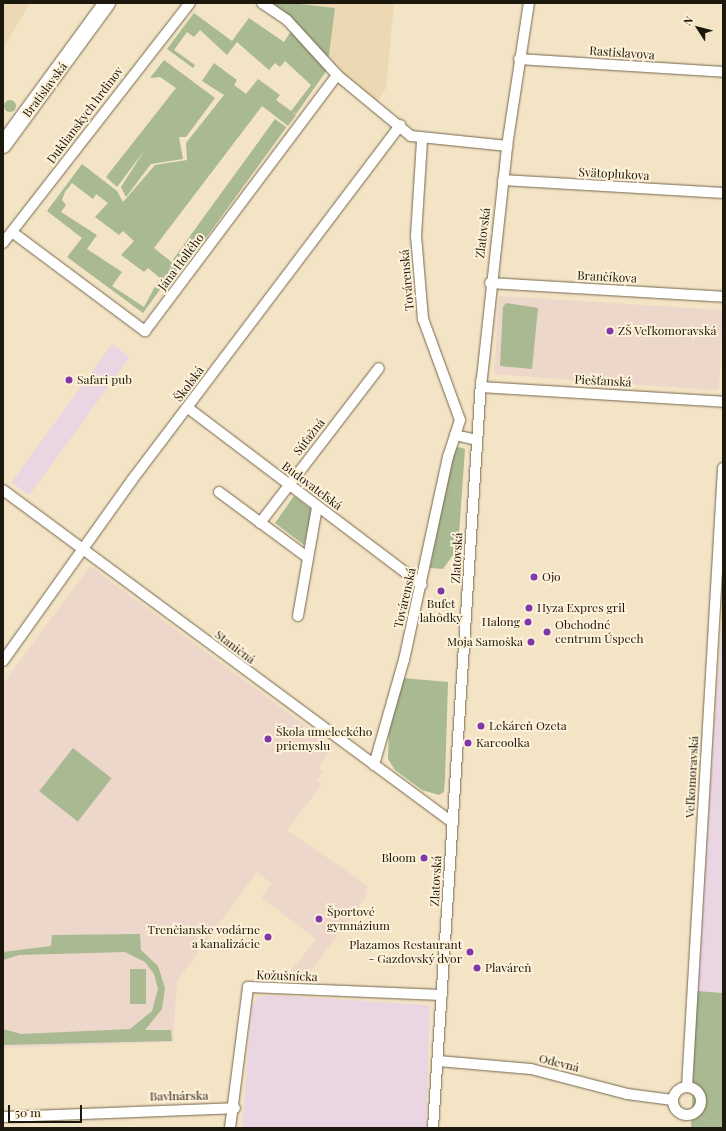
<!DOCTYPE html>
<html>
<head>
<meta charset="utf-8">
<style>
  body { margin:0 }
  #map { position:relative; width:726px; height:1131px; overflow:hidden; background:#f3e4c5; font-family:"Playfair Display",serif }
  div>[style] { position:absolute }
  .built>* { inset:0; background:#ecd9b4 }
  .industrial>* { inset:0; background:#ead5e3; transform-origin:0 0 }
  .education>* { inset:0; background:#edd7ca }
  .green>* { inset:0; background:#a9b992; transform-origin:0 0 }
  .round { border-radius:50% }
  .roads { filter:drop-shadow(0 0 1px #75674c) drop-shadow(0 0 1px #75674c) }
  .minor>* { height:10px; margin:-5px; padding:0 5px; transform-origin:5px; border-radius:5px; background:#fff }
  .minor>.ring { margin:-5px; padding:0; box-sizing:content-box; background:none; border:10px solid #fff; border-radius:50% }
  .primary>* { height:16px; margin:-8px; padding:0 8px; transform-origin:8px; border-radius:8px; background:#fff }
  .dots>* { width:11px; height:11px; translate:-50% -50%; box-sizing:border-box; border:2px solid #fef1d9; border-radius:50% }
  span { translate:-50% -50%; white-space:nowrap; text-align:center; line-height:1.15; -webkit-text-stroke:4px #fef1d9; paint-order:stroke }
  .street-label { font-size:12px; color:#1d180d }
  .poi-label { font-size:12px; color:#1d180d }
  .left { translate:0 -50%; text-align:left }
  .right { translate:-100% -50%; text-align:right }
  .frame { position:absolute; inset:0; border:4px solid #1d180d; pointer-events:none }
  .north { position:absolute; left:678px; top:8px; width:40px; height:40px; -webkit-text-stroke:3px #fef1d9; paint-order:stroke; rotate:306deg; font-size:11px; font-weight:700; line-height:16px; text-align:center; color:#1d180d }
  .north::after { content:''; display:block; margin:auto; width:14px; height:18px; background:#1d180d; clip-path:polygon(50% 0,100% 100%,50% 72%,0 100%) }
  .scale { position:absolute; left:8px; top:1105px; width:74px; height:18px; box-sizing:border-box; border:2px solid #1d180d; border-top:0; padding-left:5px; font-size:12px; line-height:14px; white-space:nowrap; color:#1d180d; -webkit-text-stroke:3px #fef1d9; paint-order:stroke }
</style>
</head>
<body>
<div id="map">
  <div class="built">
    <div style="clip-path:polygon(3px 3px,30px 3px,3px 49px)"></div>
    <div style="clip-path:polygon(267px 3px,394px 3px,386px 88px,377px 102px,328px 62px,300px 27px)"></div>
  </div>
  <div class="industrial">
    <div style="left:112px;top:344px;width:22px;height:171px;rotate:36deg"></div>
    <div style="clip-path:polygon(723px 606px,723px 993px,697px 991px)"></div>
    <div style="clip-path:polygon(269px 995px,430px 1005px,426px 1128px,242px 1128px,252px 1006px,258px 997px)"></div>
  </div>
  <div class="education">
    <div style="clip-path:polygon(499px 296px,723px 310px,719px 388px,711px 390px,494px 374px)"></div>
    <div style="clip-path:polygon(90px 566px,333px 746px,318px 768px,323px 772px,317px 780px,322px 784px,287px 830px,368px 886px,365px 891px,368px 894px,303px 981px,279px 980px,286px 977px,316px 939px,262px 898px,272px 884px,257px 872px,177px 981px,173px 1042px,3px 1048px,3px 684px)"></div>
  </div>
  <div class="green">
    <div style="clip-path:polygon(291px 3px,335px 8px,328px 62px,300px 27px,269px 4px)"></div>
    <div style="clip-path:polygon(194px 13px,232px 41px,249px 18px,284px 42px,291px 31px,327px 70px,296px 114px,292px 111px,296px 115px,288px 126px,262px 106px,154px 248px,179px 268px,167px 284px,148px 268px,144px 272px,121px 255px,134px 241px,123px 231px,119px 235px,95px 217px,108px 203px,96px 194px,93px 199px,72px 183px,65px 192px,62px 200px,66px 205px,61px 212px,97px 235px,87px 249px,122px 272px,112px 286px,144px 307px,159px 279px,164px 284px,143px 313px,67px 257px,82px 238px,47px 211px,82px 164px,117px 191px,123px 202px,155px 165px,187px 160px,186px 143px,224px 95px,202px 81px,214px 63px,237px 80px,234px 85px,246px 94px,258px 79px,280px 95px,276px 100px,291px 111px,311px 85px,285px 61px,280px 67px,275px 63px,269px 70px,237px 42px,227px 55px,200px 30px,194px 37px,187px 32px,174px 50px,195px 65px,193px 68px,167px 49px)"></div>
    <div style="clip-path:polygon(164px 60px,215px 98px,186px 137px,179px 137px,183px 159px,151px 164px,126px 197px,121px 187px,144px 151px,117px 187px,106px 177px,176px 88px,160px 77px,150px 78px)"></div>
    <div class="round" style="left:4px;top:100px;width:12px;height:12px"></div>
    <div style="left:275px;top:119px;width:14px;height:174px;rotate:36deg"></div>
    <div style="clip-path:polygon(506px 303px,538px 308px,532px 369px,500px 366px,503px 307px)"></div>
    <div style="clip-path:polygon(458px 447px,465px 449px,458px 548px,443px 569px,430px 568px,453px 452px)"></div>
    <div style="clip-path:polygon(294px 496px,312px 510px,304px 545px,275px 523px)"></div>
    <div style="clip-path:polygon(403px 678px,448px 682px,445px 779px,444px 792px,439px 795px,422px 790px,395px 770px,388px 759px,389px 723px)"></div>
    <div style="left:73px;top:748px;width:49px;height:55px;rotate:38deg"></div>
    <div style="clip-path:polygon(140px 934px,141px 950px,158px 966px,165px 988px,162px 1009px,145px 1030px,171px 1030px,172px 1041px,3px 1045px,3px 1029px,21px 1034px,130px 1029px,152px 1011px,158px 989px,154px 974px,145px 962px,125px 952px,19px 955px,3px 960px,3px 952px,51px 946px,52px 935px)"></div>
    <div style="left:130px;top:969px;width:16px;height:35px"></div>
    <div style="clip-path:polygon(697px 991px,723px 993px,723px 1128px,691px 1128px)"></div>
  </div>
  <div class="roads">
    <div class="minor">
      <div style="left:262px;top:3px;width:30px;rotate:34deg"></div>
      <div style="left:287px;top:20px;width:74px;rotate:47.7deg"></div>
      <div style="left:337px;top:75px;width:96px;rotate:39.5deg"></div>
      <div style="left:411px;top:136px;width:97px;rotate:5.9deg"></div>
      <div style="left:519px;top:59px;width:204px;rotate:3.6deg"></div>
      <div style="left:503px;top:180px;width:220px;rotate:3.4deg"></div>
      <div style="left:12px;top:232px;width:166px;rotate:36.7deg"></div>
      <div style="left:145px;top:331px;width:320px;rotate:-53.1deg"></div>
      <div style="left:3px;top:243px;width:304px;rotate:-52.1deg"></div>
      <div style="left:490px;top:283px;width:233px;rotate:3.4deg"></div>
      <div style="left:481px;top:387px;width:242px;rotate:-83.8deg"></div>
      <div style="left:507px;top:146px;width:145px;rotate:-81.3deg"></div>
      <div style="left:481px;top:387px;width:242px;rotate:3.5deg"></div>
      <div style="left:188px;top:408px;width:293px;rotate:37.1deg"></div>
      <div style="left:455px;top:435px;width:22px;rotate:13deg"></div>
      <div style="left:3px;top:490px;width:560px;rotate:36.5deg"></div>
      <div style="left:219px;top:492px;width:109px;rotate:36.5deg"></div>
      <div style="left:260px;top:523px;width:195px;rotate:-52.5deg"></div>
      <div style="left:298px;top:616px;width:111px;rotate:-80.1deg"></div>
      <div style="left:3px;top:661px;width:222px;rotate:-54.5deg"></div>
      <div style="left:132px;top:480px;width:445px;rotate:-52.9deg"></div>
      <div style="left:374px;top:765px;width:109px;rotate:-74.1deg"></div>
      <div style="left:404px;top:660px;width:208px;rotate:-77.8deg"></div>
      <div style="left:448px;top:457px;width:39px;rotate:-72deg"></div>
      <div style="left:460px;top:420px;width:108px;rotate:-110.1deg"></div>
      <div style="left:423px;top:319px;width:83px;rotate:-94.8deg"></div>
      <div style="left:416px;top:236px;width:96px;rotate:-86.4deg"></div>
      <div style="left:438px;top:1061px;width:93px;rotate:4.9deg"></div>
      <div style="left:531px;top:1069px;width:99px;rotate:14.6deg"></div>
      <div style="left:627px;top:1094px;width:46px;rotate:7.4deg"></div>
      <div style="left:687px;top:1087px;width:620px;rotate:-86.67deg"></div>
      <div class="ring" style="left:673px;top:1087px;width:18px;height:18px"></div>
      <div style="left:3px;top:1117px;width:232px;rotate:-2.2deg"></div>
      <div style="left:230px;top:1128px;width:142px;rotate:-82.7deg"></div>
      <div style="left:248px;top:987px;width:194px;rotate:2.4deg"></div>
      <div style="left:433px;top:1128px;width:748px;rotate:-86.32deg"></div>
    </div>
    <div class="primary">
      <div style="left:3px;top:145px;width:176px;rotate:-53.8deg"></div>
    </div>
  </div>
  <div class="dots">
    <div style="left:610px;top:331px;background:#8037a9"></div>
    <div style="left:69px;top:380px;background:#8037a9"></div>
    <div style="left:534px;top:577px;background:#8037a9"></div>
    <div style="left:441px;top:591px;background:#8037a9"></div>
    <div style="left:529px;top:608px;background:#8037a9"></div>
    <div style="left:528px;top:622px;background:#8037a9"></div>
    <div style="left:547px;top:632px;background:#8037a9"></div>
    <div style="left:531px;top:642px;background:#8037a9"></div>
    <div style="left:481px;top:726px;background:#8037a9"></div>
    <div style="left:268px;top:739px;background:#8037a9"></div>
    <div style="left:468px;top:743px;background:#8037a9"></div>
    <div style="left:424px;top:858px;background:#8037a9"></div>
    <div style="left:319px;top:919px;background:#8037a9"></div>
    <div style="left:268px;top:937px;background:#8037a9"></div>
    <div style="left:470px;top:952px;background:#8037a9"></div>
    <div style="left:477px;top:968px;background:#8037a9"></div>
  </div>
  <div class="street-label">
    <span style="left:622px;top:53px;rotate:4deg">Rastislavova</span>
    <span style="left:45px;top:90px;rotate:-53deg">Bratislavská</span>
    <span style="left:85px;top:115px;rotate:-53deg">Duklianskych hrdinov</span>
    <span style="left:614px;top:174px;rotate:3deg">Svätoplukova</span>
    <span style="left:483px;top:233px;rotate:-83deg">Zlatovská</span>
    <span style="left:181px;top:262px;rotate:-53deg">Jána Hollého</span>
    <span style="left:607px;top:277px;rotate:3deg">Brančíkova</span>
    <span style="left:407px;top:280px;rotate:-95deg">Továrenská</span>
    <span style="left:603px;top:381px;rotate:3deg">Piešťanská</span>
    <span style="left:189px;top:384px;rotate:-53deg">Školská</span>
    <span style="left:309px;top:437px;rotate:-52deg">Súťažná</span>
    <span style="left:312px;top:486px;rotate:37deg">Budovateľská</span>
    <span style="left:457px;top:558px;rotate:-87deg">Zlatovská</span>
    <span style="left:405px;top:598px;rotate:-77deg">Továrenská</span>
    <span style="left:235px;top:647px;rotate:37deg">Staničná</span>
    <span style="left:692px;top:777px;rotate:-87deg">Veľkomoravská</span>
    <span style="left:436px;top:881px;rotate:-87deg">Zlatovská</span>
    <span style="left:287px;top:976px;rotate:2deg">Kožušnícka</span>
    <span style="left:559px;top:1063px;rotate:14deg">Odevná</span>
    <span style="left:179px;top:1096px;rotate:-1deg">Bavlnárska</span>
  </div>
  <div class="poi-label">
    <span class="left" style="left:618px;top:331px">ZŠ Veľkomoravská</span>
    <span class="left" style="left:77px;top:380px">Safari pub</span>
    <span class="left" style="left:542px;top:577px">Ojo</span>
    <span style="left:441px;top:611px">Bufet<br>lahôdky</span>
    <span class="left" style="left:537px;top:608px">Hyza Expres gril</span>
    <span class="right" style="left:520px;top:622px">Halong</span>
    <span class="left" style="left:555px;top:632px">Obchodné<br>centrum Úspech</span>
    <span class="right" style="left:523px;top:642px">Moja Samoška</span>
    <span class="left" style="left:489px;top:726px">Lekáreň Ozeta</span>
    <span class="left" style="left:276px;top:739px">Škola umeleckého<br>priemyslu</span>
    <span class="left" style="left:476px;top:743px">Karcoolka</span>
    <span class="right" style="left:416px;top:858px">Bloom</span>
    <span class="left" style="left:327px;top:919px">Športové<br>gymnázium</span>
    <span class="right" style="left:260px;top:937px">Trenčianske vodárne<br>a kanalizácie</span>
    <span class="right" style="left:462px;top:952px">Plazamos Restaurant<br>- Gazdovský dvor</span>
    <span class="left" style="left:485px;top:968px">Plaváreň</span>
  </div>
  <div class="frame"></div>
  <div class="north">N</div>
  <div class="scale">50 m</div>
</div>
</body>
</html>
